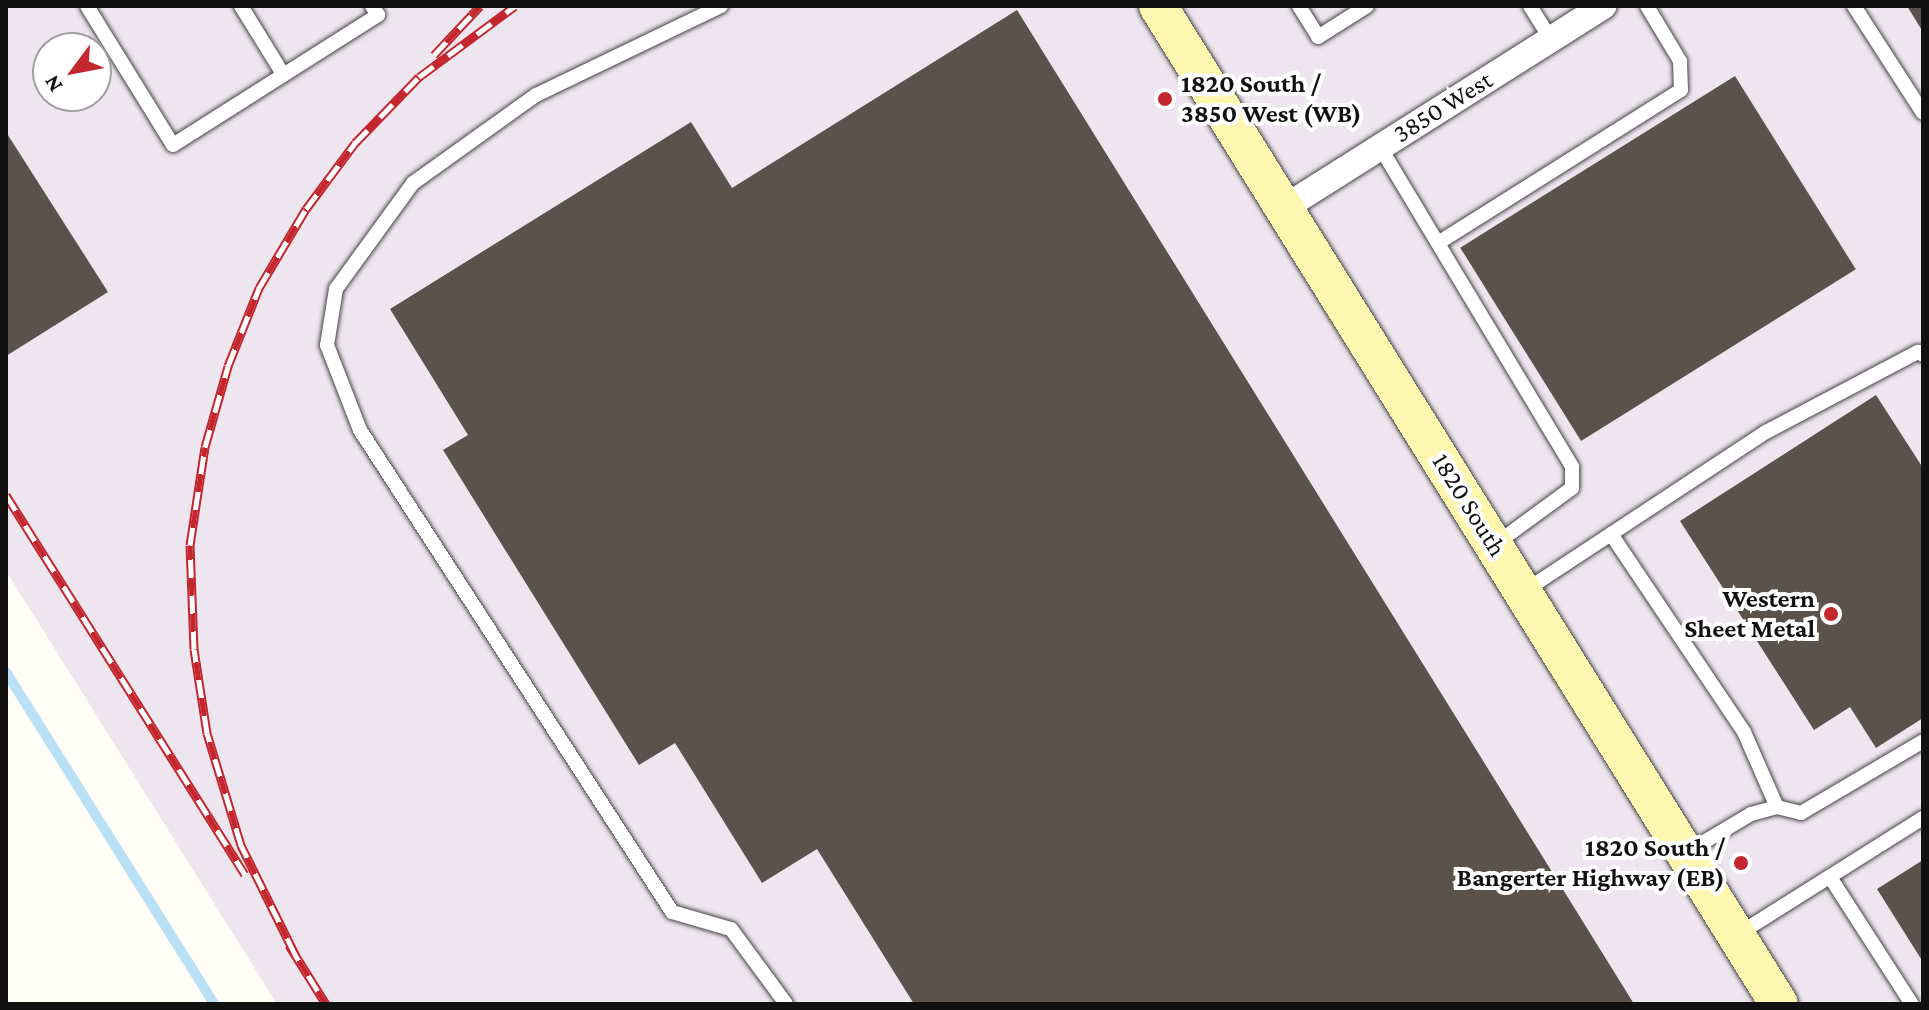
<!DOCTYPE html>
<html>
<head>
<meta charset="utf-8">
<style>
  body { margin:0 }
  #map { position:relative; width:1929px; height:1010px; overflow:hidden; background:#fffdf5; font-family:"Crimson Pro",serif }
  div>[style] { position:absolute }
  .industrial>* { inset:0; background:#eee6ef }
  .stream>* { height:10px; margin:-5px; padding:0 5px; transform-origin:5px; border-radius:5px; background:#b9e0f7 }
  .building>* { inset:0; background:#5a524d; transform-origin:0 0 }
  .roads { filter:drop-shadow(0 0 2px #444) drop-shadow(0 0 2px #444) }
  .lane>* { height:14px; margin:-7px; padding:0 7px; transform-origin:7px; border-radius:7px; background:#fff }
  .street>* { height:26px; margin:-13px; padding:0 13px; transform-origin:13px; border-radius:13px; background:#fff }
  .secondary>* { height:38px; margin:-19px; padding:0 19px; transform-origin:19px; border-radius:19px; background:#fff6b0 }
  .rail>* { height:9px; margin-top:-4.5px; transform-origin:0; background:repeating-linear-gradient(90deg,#fff 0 18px,#c4262e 0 36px); box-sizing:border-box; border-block:2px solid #c4262e }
  .dots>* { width:22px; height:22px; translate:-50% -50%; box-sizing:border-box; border:4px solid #fff; border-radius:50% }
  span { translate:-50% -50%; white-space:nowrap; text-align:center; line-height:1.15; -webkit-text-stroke:8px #fff; paint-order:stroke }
  .poi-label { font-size:26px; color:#111; font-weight:700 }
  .left { translate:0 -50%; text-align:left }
  .right { translate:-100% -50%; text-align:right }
  .street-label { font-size:26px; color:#111 }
  .frame { position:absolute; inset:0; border:8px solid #111; pointer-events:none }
  .north { position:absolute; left:32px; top:32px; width:80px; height:80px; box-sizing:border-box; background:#fff; border:2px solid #a0a0a0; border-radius:50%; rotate:238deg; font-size:22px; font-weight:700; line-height:32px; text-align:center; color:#111 }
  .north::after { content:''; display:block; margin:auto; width:28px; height:36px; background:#c4262e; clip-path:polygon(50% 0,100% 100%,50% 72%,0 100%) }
</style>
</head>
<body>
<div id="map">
  <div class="industrial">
    <div style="clip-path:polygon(evenodd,6px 6px,1923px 6px,1923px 1004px,277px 1004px,6px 571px,6px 6px,48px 48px,96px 48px,96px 96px,48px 96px,48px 48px)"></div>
  </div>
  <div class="stream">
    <div style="left:6px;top:672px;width:392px;rotate:57.9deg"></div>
  </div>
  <div class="building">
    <div style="clip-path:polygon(1907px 6px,1923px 6px,1923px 32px)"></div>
    <div style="clip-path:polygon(1017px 10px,1634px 1004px,914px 1004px,817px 849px,762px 883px,675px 743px,639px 765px,443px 450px,468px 435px,390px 309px,691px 122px,732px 188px)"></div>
    <div style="left:1735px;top:76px;width:228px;height:324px;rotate:58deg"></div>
    <div style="clip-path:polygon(6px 132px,108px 292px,6px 356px)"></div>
    <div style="clip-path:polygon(1876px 395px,1923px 468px,1923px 718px,1876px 748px,1850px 707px,1814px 730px,1680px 521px)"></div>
    <div style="clip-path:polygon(1923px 860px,1923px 962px,1877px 889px)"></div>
  </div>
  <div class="roads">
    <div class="lane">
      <div style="left:87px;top:6px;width:163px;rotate:58.3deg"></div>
      <div style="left:173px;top:145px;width:243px;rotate:-32.4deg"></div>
      <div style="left:378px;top:15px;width:11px;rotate:-124deg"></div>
      <div style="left:241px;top:6px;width:80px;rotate:58.3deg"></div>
      <div style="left:721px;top:6px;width:205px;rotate:154.3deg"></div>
      <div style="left:536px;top:95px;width:151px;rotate:144.4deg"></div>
      <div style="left:413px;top:183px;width:131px;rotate:126deg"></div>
      <div style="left:336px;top:289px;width:57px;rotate:99.1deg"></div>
      <div style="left:327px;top:345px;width:91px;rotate:68.8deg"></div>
      <div style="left:360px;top:430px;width:574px;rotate:57.08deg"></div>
      <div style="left:672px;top:912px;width:61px;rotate:16.1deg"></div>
      <div style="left:731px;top:929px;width:93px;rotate:53.7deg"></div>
      <div style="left:1299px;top:6px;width:36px;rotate:58deg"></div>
      <div style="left:1318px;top:37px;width:58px;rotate:-32.3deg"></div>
      <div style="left:1530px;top:6px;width:39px;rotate:58deg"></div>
      <div style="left:1854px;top:6px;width:127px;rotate:57.2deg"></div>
      <div style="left:1380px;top:147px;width:373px;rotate:59deg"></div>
      <div style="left:1572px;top:467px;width:21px;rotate:90deg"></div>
      <div style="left:1572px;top:488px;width:97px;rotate:143.8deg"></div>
      <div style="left:1438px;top:243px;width:287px;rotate:-32.2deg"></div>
      <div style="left:1681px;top:90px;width:29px;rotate:-92deg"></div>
      <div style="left:1680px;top:61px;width:64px;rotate:-121deg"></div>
      <div style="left:1611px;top:534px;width:239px;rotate:56.1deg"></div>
      <div style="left:1744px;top:732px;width:82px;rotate:66.3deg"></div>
      <div style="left:1523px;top:592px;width:291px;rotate:-33.4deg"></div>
      <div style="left:1766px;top:432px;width:172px;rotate:-27.8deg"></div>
      <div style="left:1918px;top:352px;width:6px;rotate:31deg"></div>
      <div style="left:1687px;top:852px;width:74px;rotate:-30.7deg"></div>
      <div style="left:1751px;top:814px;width:27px;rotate:-15deg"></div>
      <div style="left:1777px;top:807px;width:25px;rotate:14deg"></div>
      <div style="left:1801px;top:813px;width:142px;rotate:-30.5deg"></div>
      <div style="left:1830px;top:877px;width:151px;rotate:57.2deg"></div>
      <div style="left:1737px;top:935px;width:220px;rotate:-32.2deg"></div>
    </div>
    <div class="street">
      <div style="left:1284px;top:208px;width:378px;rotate:-32.3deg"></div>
    </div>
    <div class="secondary">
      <div style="left:1158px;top:6px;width:1175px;rotate:58.11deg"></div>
    </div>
  </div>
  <div class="rail">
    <div style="left:434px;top:55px;width:67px;rotate:-46.8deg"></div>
    <div style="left:6px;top:495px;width:448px;rotate:57.8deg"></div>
    <div style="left:289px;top:945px;width:70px;rotate:57.9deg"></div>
    <div style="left:295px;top:954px;width:122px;rotate:-116.4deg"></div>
    <div style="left:241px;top:845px;width:117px;rotate:-106.9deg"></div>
    <div style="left:207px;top:733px;width:85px;rotate:-98.8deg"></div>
    <div style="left:194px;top:649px;width:104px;rotate:-92.2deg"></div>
    <div style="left:190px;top:545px;width:99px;rotate:-81.3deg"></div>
    <div style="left:205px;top:447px;width:84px;rotate:-74.1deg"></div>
    <div style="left:228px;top:366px;width:84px;rotate:-68.3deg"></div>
    <div style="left:259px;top:288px;width:92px;rotate:-59.3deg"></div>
    <div style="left:306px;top:209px;width:82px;rotate:-53.4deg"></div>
    <div style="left:355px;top:143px;width:92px;rotate:-45.9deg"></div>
    <div style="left:419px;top:77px;width:119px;rotate:-36.5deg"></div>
  </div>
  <div class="dots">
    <div style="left:1165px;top:99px;background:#c4262e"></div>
    <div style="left:1831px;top:614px;background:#c4262e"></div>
    <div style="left:1741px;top:863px;background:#c4262e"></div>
  </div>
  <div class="poi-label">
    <span class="left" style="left:1181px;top:99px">1820 South /<br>3850 West (WB)</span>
    <span class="right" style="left:1815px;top:614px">Western<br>Sheet Metal</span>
    <span class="right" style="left:1725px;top:863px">1820 South /<br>Bangerter Highway (EB)</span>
  </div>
  <div class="street-label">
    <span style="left:1443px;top:107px;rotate:-32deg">3850 West</span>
    <span style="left:1469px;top:505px;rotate:58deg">1820 South</span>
  </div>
  <div class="frame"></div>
  <div class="north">N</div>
</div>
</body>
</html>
